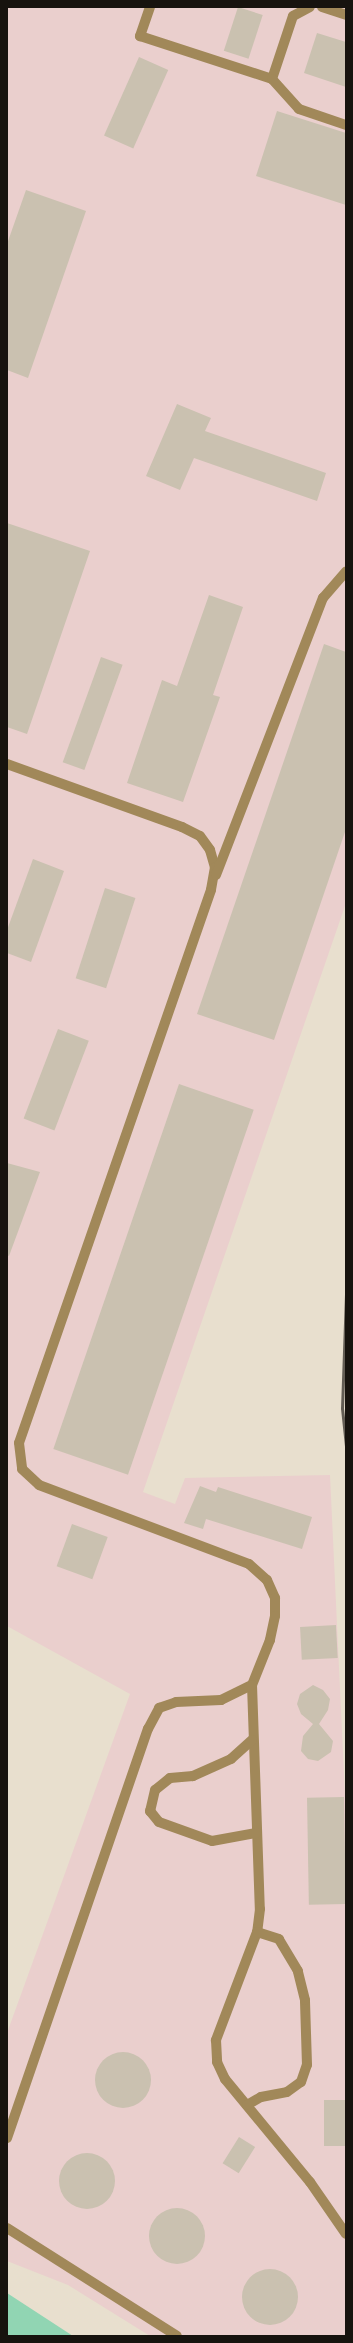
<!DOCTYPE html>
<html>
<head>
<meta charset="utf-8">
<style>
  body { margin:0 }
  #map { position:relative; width:353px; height:2343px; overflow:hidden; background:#e8dfce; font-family:"Alegreya Sans",sans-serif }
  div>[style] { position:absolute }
  .industrial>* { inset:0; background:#eacfcd }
  .green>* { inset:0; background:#91d5b3 }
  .building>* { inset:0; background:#cac1b0; transform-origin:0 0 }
  .round { border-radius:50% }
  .minor>* { height:10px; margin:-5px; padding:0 5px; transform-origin:5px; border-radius:5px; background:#a18859 }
  .rail>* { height:3px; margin:-1.5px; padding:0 1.5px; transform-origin:1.5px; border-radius:1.5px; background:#635d54 }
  span { translate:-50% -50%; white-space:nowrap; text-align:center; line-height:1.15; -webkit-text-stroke:3px #f6ecdb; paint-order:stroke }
  .frame { position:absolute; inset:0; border:8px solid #17130e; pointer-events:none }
</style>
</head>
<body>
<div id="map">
  <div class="industrial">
    <div style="clip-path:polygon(7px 7px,346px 7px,346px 903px,143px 1492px,175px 1504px,185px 1478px,330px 1475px,346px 1817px,346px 2336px,150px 2336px,68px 2285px,7px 2261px,7px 2033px,130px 1694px,7px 1626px)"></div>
  </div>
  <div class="green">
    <div style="clip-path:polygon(7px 2293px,73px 2336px,7px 2336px)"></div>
  </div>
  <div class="building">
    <div style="left:238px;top:7px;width:26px;height:46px;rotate:18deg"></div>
    <div style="clip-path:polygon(317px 33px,346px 42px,346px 87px,304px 73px)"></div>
    <div style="left:139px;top:57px;width:32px;height:86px;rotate:24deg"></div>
    <div style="clip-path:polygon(277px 111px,346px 133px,346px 205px,256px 176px)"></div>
    <div style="clip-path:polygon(26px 190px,86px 211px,28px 378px,7px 370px,7px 244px)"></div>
    <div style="clip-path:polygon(177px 404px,211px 418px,205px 431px,326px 473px,317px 501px,194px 458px,180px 490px,146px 476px)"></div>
    <div style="clip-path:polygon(7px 523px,90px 551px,27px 734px,7px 727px)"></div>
    <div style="clip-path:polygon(209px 595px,243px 607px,213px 695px,220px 697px,183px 802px,127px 783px,162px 680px,177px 686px)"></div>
    <div style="clip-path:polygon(324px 644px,346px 652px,346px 829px,274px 1040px,197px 1014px)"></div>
    <div style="left:101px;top:657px;width:23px;height:112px;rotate:20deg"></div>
    <div style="clip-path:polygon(33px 859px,64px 871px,31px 962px,7px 953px,7px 930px)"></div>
    <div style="left:105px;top:888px;width:32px;height:95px;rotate:18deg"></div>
    <div style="left:58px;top:1029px;width:33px;height:96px;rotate:21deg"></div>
    <div style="left:179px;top:1084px;width:79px;height:386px;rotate:19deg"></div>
    <div style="clip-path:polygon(7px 1163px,40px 1172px,9px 1256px,7px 1255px)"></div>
    <div style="clip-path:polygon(200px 1486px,216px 1492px,218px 1487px,312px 1517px,302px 1549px,206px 1519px,203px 1529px,184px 1523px)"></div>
    <div style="left:72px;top:1524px;width:38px;height:45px;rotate:20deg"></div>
    <div style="left:336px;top:1625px;width:33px;height:36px;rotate:87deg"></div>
    <div style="clip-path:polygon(313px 1685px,323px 1690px,330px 1699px,328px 1710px,319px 1724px,333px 1741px,331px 1752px,318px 1761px,308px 1759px,301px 1751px,303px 1736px,313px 1724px,301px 1714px,297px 1704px,300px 1694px)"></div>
    <div style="left:344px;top:1797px;width:107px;height:37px;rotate:89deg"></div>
    <div class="round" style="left:95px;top:2052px;width:56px;height:56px"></div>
    <div style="left:346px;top:2100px;width:46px;height:22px;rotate:90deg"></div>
    <div style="left:239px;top:2137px;width:19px;height:31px;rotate:32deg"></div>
    <div class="round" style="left:59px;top:2153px;width:56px;height:56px"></div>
    <div class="round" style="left:149px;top:2208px;width:56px;height:56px"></div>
    <div class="round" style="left:242px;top:2269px;width:56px;height:56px"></div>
  </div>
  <div class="minor">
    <div style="left:150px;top:7px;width:31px;rotate:109deg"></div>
    <div style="left:140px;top:36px;width:139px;rotate:18deg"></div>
    <div style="left:272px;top:79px;width:66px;rotate:-71.6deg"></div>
    <div style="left:293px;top:16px;width:19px;rotate:-28deg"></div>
    <div style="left:322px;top:7px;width:25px;rotate:18deg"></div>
    <div style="left:272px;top:79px;width:40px;rotate:48deg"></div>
    <div style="left:299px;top:109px;width:50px;rotate:18.8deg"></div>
    <div style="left:7px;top:764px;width:186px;rotate:19.8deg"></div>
    <div style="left:182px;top:827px;width:20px;rotate:27deg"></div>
    <div style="left:200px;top:836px;width:17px;rotate:54deg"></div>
    <div style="left:210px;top:850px;width:18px;rotate:74deg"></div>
    <div style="left:215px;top:867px;width:23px;rotate:100deg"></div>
    <div style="left:211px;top:890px;width:585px;rotate:109.15deg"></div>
    <div style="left:19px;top:1443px;width:26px;rotate:83deg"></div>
    <div style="left:22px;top:1469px;width:23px;rotate:43deg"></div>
    <div style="left:39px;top:1485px;width:224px;rotate:20.6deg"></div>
    <div style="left:249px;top:1564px;width:24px;rotate:42deg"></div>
    <div style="left:267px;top:1580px;width:20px;rotate:66deg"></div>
    <div style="left:275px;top:1598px;width:18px;rotate:90deg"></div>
    <div style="left:275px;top:1616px;width:25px;rotate:102deg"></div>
    <div style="left:270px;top:1640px;width:48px;rotate:111.8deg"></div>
    <div style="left:252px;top:1685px;width:224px;rotate:88deg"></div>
    <div style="left:260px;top:1909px;width:23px;rotate:97deg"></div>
    <div style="left:257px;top:1932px;width:116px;rotate:110.8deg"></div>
    <div style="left:216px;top:2040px;width:22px;rotate:87deg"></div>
    <div style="left:217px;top:2062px;width:19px;rotate:65deg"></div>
    <div style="left:225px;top:2079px;width:134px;rotate:50.5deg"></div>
    <div style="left:310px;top:2182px;width:63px;rotate:55.3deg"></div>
    <div style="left:216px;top:875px;width:297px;rotate:-68.9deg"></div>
    <div style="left:323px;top:598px;width:35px;rotate:-49deg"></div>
    <div style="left:252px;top:1740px;width:28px;rotate:138deg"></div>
    <div style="left:231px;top:1759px;width:42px;rotate:155.9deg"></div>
    <div style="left:193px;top:1776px;width:23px;rotate:175deg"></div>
    <div style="left:170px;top:1778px;width:19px;rotate:141deg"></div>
    <div style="left:155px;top:1790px;width:22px;rotate:103deg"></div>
    <div style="left:150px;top:1811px;width:14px;rotate:51deg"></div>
    <div style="left:159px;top:1822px;width:56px;rotate:19.7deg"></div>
    <div style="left:212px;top:1841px;width:45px;rotate:-10.3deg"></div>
    <div style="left:247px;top:2105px;width:16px;rotate:-30deg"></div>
    <div style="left:261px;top:2097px;width:26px;rotate:-11deg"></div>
    <div style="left:287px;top:2092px;width:17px;rotate:-36deg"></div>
    <div style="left:301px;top:2082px;width:18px;rotate:-71deg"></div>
    <div style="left:307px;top:2065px;width:65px;rotate:-91.8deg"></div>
    <div style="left:305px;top:2000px;width:30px;rotate:-104deg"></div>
    <div style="left:298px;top:1971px;width:37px;rotate:-121deg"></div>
    <div style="left:279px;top:1939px;width:23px;rotate:-162deg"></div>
    <div style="left:7px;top:2138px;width:433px;rotate:-71deg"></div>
    <div style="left:148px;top:1729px;width:24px;rotate:-62deg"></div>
    <div style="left:159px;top:1708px;width:18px;rotate:-19deg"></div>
    <div style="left:176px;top:1702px;width:45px;rotate:-2.5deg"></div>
    <div style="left:221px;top:1700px;width:34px;rotate:-26deg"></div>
    <div style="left:7px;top:2228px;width:201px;rotate:32.4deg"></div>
  </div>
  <div class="rail">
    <div style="left:346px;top:1294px;width:114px;rotate:92deg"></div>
    <div style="left:342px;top:1408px;width:38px;rotate:84deg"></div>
  </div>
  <div class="frame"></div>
</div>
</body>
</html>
